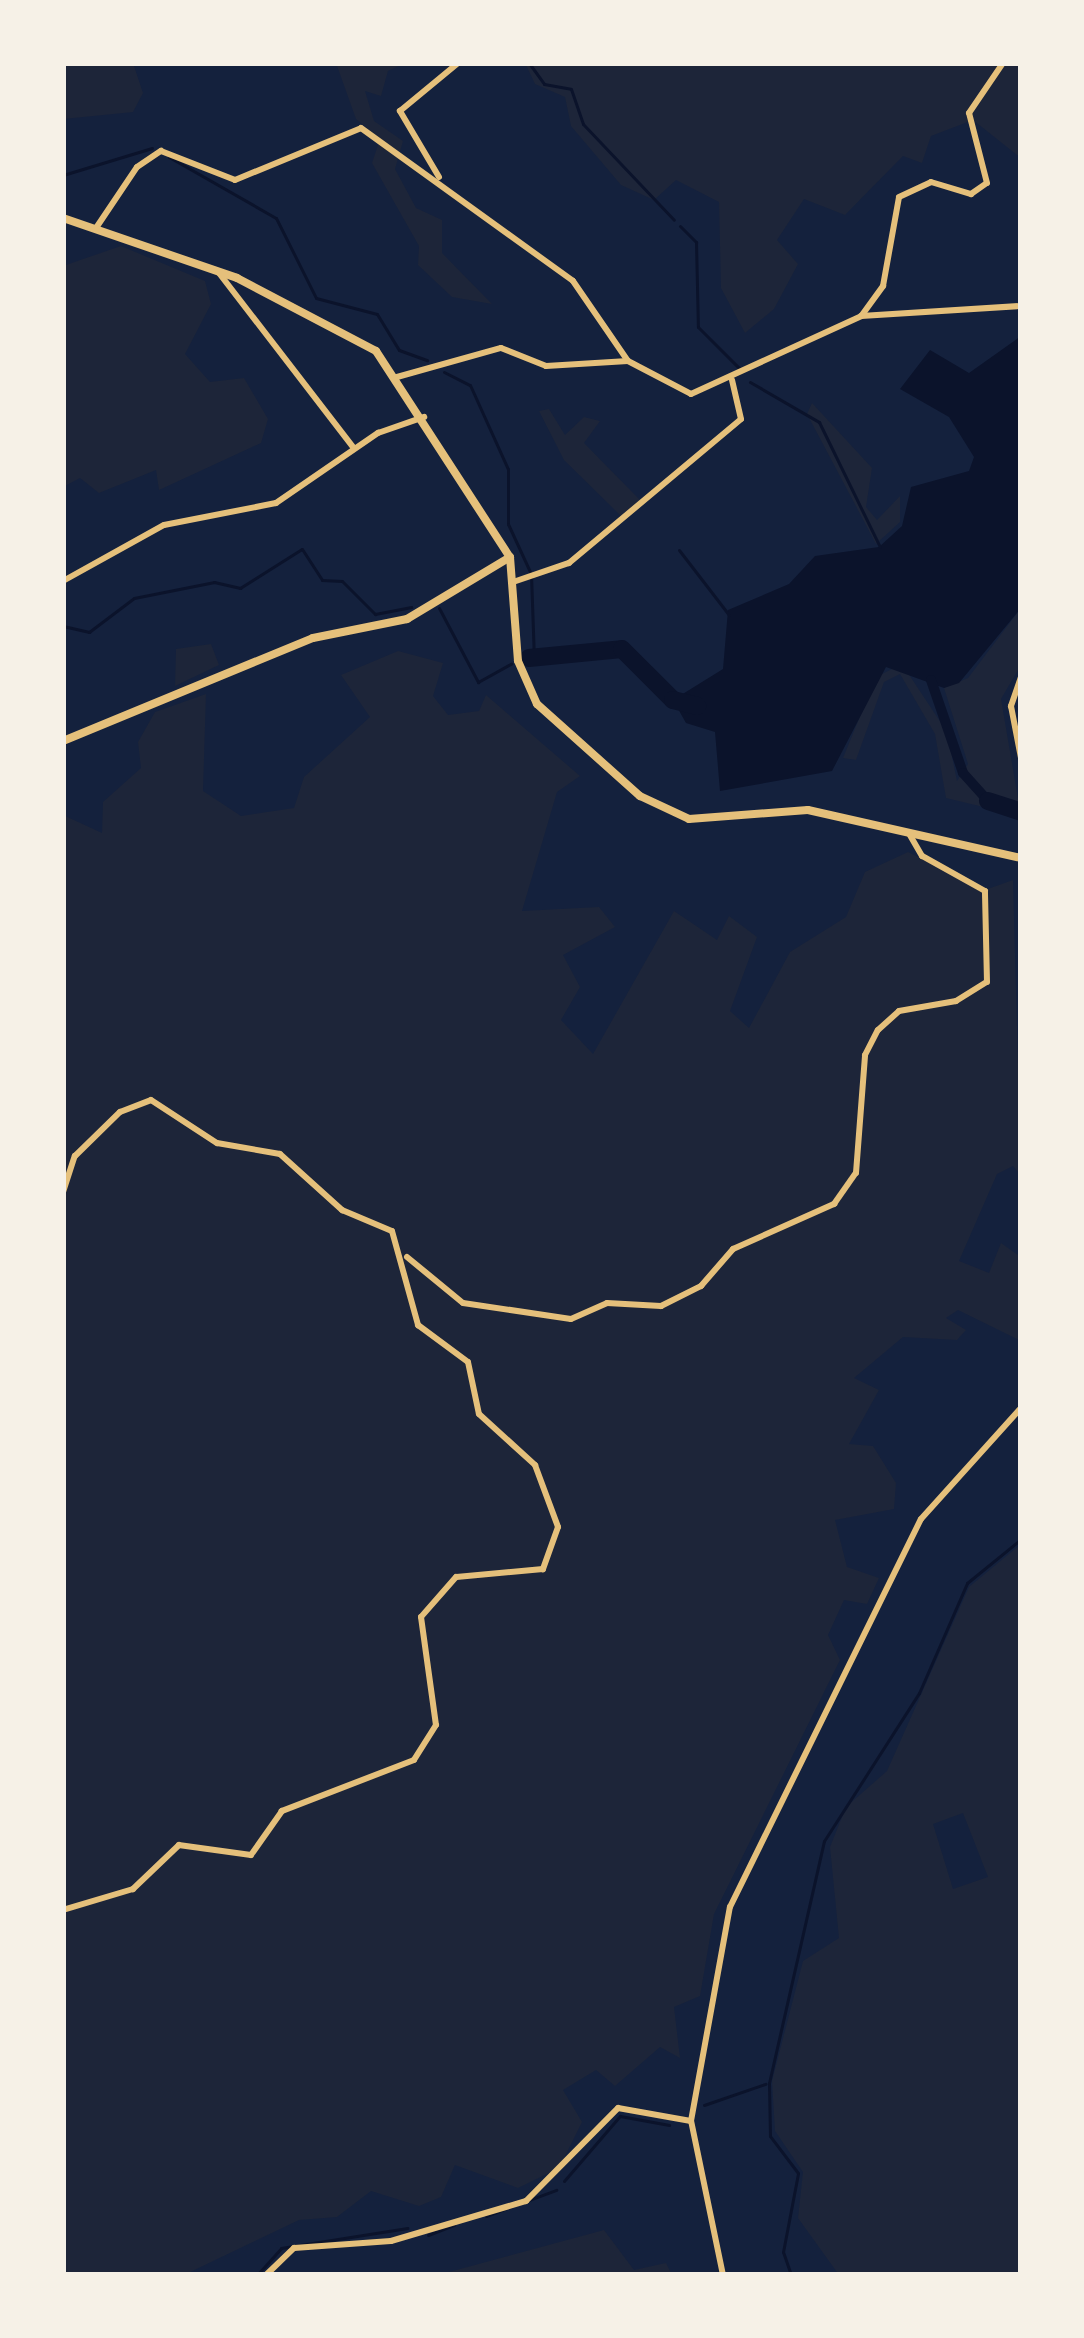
<!DOCTYPE html>
<html>
<head>
<meta charset="utf-8">
<style>
  body { margin:0 }
  #map { position:relative; width:1084px; height:2338px; overflow:hidden; background:#14213d; font-family:Manrope,sans-serif }
  div>[style] { position:absolute }
  .green>* { inset:0; background:#1d2539 }
  .water>* { inset:0; background:#0b132b }
  .stream>* { height:3px; margin:-1.5px; padding:0 1.5px; transform-origin:1.5px; border-radius:1.5px; background:#0b132b }
  .canal>* { height:10px; margin:-5px; padding:0 5px; transform-origin:5px; border-radius:5px; background:#0b132b }
  .river>* { height:18px; margin:-9px; padding:0 9px; transform-origin:9px; border-radius:9px; background:#0b132b }
  .minor>* { height:6px; margin:-3px; padding:0 3px; transform-origin:3px; border-radius:3px; background:#e5c07b }
  .tertiary>* { height:8px; margin:-4px; padding:0 4px; transform-origin:4px; border-radius:4px; background:#e5c07b }
  .secondary>* { height:8px; margin:-4px; padding:0 4px; transform-origin:4px; border-radius:4px; background:#e5c07b }
  span { translate:-50% -50%; white-space:nowrap; text-align:center; line-height:1.15; -webkit-text-stroke:9px #f6f1e7; paint-order:stroke }
  .frame { position:absolute; inset:0; border:66px solid #f6f1e7; pointer-events:none }
</style>
</head>
<body>
<div id="map">
  <div class="green">
    <div style="clip-path:polygon(63px 63px,133px 63px,143px 93px,133px 112px,63px 119px)"></div>
    <div style="clip-path:polygon(336px 63px,405px 63px,388px 71px,381px 96px,365px 91px,374px 121px,403px 141px,395px 169px,416px 208px,442px 220px,442px 253px,492px 304px,452px 297px,418px 265px,419px 246px,372px 163px,380px 139px,356px 119px)"></div>
    <div style="clip-path:polygon(525px 63px,1021px 63px,1021px 158px,973px 120px,931px 136px,922px 163px,903px 156px,845px 215px,804px 199px,777px 240px,798px 264px,774px 309px,745px 333px,721px 288px,719px 202px,676px 180px,654px 200px,621px 185px,571px 126px,565px 97px,535px 84px)"></div>
    <div style="clip-path:polygon(121px 246px,205px 281px,211px 304px,185px 354px,210px 382px,244px 378px,268px 419px,261px 443px,159px 490px,156px 470px,99px 493px,80px 478px,63px 487px,63px 266px)"></div>
    <div style="clip-path:polygon(812px 403px,872px 468px,866px 507px,877px 520px,900px 496px,900px 522px,876px 544px,807px 414px)"></div>
    <div style="clip-path:polygon(549px 409px,565px 435px,584px 417px,600px 421px,584px 443px,640px 500px,621px 516px,564px 460px,539px 411px)"></div>
    <div style="clip-path:polygon(1021px 608px,1021px 665px,1001px 699px,1021px 816px,946px 798px,935px 734px,900px 674px,884px 682px,856px 760px,843px 758px,876px 677px,902px 664px,947px 732px,957px 781px,968px 764px,944px 688px,968px 678px)"></div>
    <div style="clip-path:polygon(211px 644px,219px 665px,175px 686px,176px 649px)"></div>
    <div style="clip-path:polygon(398px 651px,443px 663px,433px 696px,448px 715px,479px 711px,486px 695px,580px 776px,557px 792px,522px 911px,599px 907px,615px 927px,563px 955px,580px 987px,561px 1020px,593px 1054px,674px 911px,717px 940px,729px 916px,757px 937px,730px 1011px,749px 1028px,790px 952px,846px 917px,865px 872px,908px 852px,985px 890px,1013px 880px,1021px 1175px,1013px 1166px,997px 1174px,959px 1261px,989px 1273px,1001px 1243px,1021px 1257px,1021px 1341px,958px 1310px,946px 1318px,966px 1330px,957px 1340px,903px 1337px,854px 1378px,879px 1390px,849px 1444px,873px 1446px,896px 1483px,894px 1509px,835px 1520px,847px 1567px,879px 1578px,867px 1604px,844px 1600px,828px 1635px,840px 1660px,714px 1914px,700px 1996px,674px 2007px,680px 2058px,660px 2047px,615px 2086px,596px 2070px,563px 2090px,582px 2122px,559px 2168px,518px 2188px,455px 2165px,441px 2197px,419px 2206px,371px 2191px,337px 2217px,299px 2220px,184px 2275px,63px 2275px,63px 815px,102px 833px,103px 802px,141px 768px,138px 742px,155px 712px,206px 694px,203px 791px,241px 816px,294px 808px,304px 777px,370px 717px,341px 675px)"></div>
    <div style="clip-path:polygon(evenodd,1021px 1544px,1021px 2275px,839px 2275px,798px 2218px,803px 2172px,775px 2131px,772px 2081px,803px 1961px,839px 1938px,830px 1847px,846px 1807px,887px 1771px,969px 1587px,1021px 1544px,963px 1813px,988px 1877px,953px 1889px,933px 1824px,963px 1813px)"></div>
    <div style="clip-path:polygon(604px 2230px,634px 2270px,666px 2263px,672px 2275px,438px 2275px)"></div>
  </div>
  <div class="water">
    <div style="clip-path:polygon(1021px 336px,1021px 608px,959px 683px,944px 688px,886px 667px,832px 771px,720px 791px,715px 732px,686px 723px,673px 700px,723px 669px,728px 610px,789px 584px,815px 556px,879px 547px,902px 526px,911px 487px,969px 471px,974px 457px,949px 417px,900px 389px,930px 350px,969px 373px)"></div>
  </div>
  <div class="stream">
    <div style="left:529px;top:63px;width:26px;rotate:54deg"></div>
    <div style="left:544px;top:84px;width:27px;rotate:10deg"></div>
    <div style="left:571px;top:89px;width:37px;rotate:71deg"></div>
    <div style="left:583px;top:124px;width:132px;rotate:46.5deg"></div>
    <div style="left:169px;top:157px;width:123px;rotate:29.7deg"></div>
    <div style="left:276px;top:218px;width:89px;rotate:63.4deg"></div>
    <div style="left:316px;top:298px;width:63px;rotate:14.7deg"></div>
    <div style="left:377px;top:314px;width:42px;rotate:58.6deg"></div>
    <div style="left:399px;top:350px;width:30px;rotate:20deg"></div>
    <div style="left:63px;top:175px;width:93px;rotate:-16.9deg"></div>
    <div style="left:680px;top:226px;width:23px;rotate:45deg"></div>
    <div style="left:696px;top:242px;width:85px;rotate:88.7deg"></div>
    <div style="left:698px;top:327px;width:61px;rotate:45deg"></div>
    <div style="left:444px;top:372px;width:29px;rotate:27deg"></div>
    <div style="left:470px;top:385px;width:92px;rotate:65.7deg"></div>
    <div style="left:508px;top:469px;width:55px;rotate:90deg"></div>
    <div style="left:508px;top:524px;width:55px;rotate:65.3deg"></div>
    <div style="left:531px;top:574px;width:85px;rotate:88deg"></div>
    <div style="left:750px;top:382px;width:80px;rotate:30.1deg"></div>
    <div style="left:819px;top:422px;width:139px;rotate:64deg"></div>
    <div style="left:679px;top:550px;width:82px;rotate:52.4deg"></div>
    <div style="left:439px;top:608px;width:84px;rotate:62.2deg"></div>
    <div style="left:478px;top:682px;width:38px;rotate:-29deg"></div>
    <div style="left:63px;top:626px;width:27px;rotate:13deg"></div>
    <div style="left:89px;top:632px;width:56px;rotate:-37.1deg"></div>
    <div style="left:134px;top:598px;width:82px;rotate:-11.3deg"></div>
    <div style="left:214px;top:582px;width:27px;rotate:13deg"></div>
    <div style="left:240px;top:588px;width:73px;rotate:-32.2deg"></div>
    <div style="left:302px;top:549px;width:37px;rotate:57deg"></div>
    <div style="left:322px;top:580px;width:20px;rotate:3deg"></div>
    <div style="left:342px;top:581px;width:47px;rotate:45deg"></div>
    <div style="left:375px;top:614px;width:37px;rotate:-11deg"></div>
    <div style="left:704px;top:2105px;width:65px;rotate:-19deg"></div>
    <div style="left:564px;top:2181px;width:86px;rotate:-49.3deg"></div>
    <div style="left:620px;top:2116px;width:50px;rotate:10.4deg"></div>
    <div style="left:486px;top:2216px;width:75px;rotate:-20.4deg"></div>
    <div style="left:428px;top:2235px;width:28px;rotate:-21deg"></div>
    <div style="left:257px;top:2275px;width:36px;rotate:-48deg"></div>
    <div style="left:281px;top:2248px;width:128px;rotate:-9deg"></div>
    <div style="left:791px;top:2275px;width:24px;rotate:-109deg"></div>
    <div style="left:783px;top:2252px;width:80px;rotate:-79.2deg"></div>
    <div style="left:798px;top:2173px;width:46px;rotate:-127.1deg"></div>
    <div style="left:770px;top:2136px;width:53px;rotate:-91.1deg"></div>
    <div style="left:769px;top:2083px;width:248px;rotate:-77.2deg"></div>
    <div style="left:824px;top:1841px;width:176px;rotate:-57.3deg"></div>
    <div style="left:919px;top:1693px;width:120px;rotate:-66.4deg"></div>
    <div style="left:967px;top:1583px;width:70px;rotate:-39.2deg"></div>
  </div>
  <div class="canal">
    <div style="left:931px;top:680px;width:98px;rotate:71deg"></div>
    <div style="left:963px;top:773px;width:38px;rotate:48deg"></div>
  </div>
  <div class="river">
    <div style="left:529px;top:658px;width:93px;rotate:-5.5deg"></div>
    <div style="left:622px;top:649px;width:72px;rotate:45deg"></div>
    <div style="left:673px;top:700px;width:25px;rotate:14deg"></div>
    <div style="left:988px;top:801px;width:35px;rotate:18deg"></div>
  </div>
  <div class="minor">
    <div style="left:439px;top:177px;width:77px;rotate:-120.6deg"></div>
    <div style="left:400px;top:111px;width:75px;rotate:-39.6deg"></div>
    <div style="left:96px;top:228px;width:73px;rotate:-56.1deg"></div>
    <div style="left:137px;top:167px;width:29px;rotate:-34deg"></div>
    <div style="left:161px;top:151px;width:79px;rotate:21.4deg"></div>
    <div style="left:235px;top:180px;width:136px;rotate:-22.4deg"></div>
    <div style="left:361px;top:128px;width:261px;rotate:35.8deg"></div>
    <div style="left:573px;top:281px;width:97px;rotate:55.5deg"></div>
    <div style="left:219px;top:273px;width:221px;rotate:52.4deg"></div>
    <div style="left:862px;top:315px;width:36px;rotate:-54deg"></div>
    <div style="left:883px;top:286px;width:90px;rotate:-79.8deg"></div>
    <div style="left:899px;top:197px;width:35px;rotate:-25deg"></div>
    <div style="left:931px;top:182px;width:42px;rotate:16.7deg"></div>
    <div style="left:971px;top:194px;width:19px;rotate:-35deg"></div>
    <div style="left:987px;top:183px;width:72px;rotate:-104.4deg"></div>
    <div style="left:969px;top:113px;width:60px;rotate:-55.8deg"></div>
    <div style="left:397px;top:377px;width:108px;rotate:-15.6deg"></div>
    <div style="left:501px;top:348px;width:48px;rotate:21.8deg"></div>
    <div style="left:546px;top:366px;width:82px;rotate:-3.5deg"></div>
    <div style="left:628px;top:361px;width:71px;rotate:27.6deg"></div>
    <div style="left:691px;top:394px;width:187px;rotate:-24.6deg"></div>
    <div style="left:861px;top:316px;width:160px;rotate:-3.6deg"></div>
    <div style="left:63px;top:581px;width:115px;rotate:-29deg"></div>
    <div style="left:164px;top:525px;width:114px;rotate:-11.1deg"></div>
    <div style="left:276px;top:503px;width:124px;rotate:-34.5deg"></div>
    <div style="left:378px;top:433px;width:49px;rotate:-19.2deg"></div>
    <div style="left:516px;top:581px;width:56px;rotate:-18.8deg"></div>
    <div style="left:569px;top:563px;width:224px;rotate:-39.9deg"></div>
    <div style="left:741px;top:419px;width:40px;rotate:-103deg"></div>
    <div style="left:1021px;top:677px;width:31px;rotate:109deg"></div>
    <div style="left:1011px;top:706px;width:53px;rotate:79.1deg"></div>
    <div style="left:63px;top:1192px;width:38px;rotate:-72deg"></div>
    <div style="left:75px;top:1156px;width:63px;rotate:-44.4deg"></div>
    <div style="left:120px;top:1112px;width:33px;rotate:-21deg"></div>
    <div style="left:151px;top:1100px;width:79px;rotate:33.1deg"></div>
    <div style="left:217px;top:1143px;width:64px;rotate:9.9deg"></div>
    <div style="left:280px;top:1154px;width:84px;rotate:42.1deg"></div>
    <div style="left:342px;top:1210px;width:54px;rotate:22.8deg"></div>
    <div style="left:392px;top:1231px;width:98px;rotate:74.5deg"></div>
    <div style="left:418px;top:1325px;width:62px;rotate:36.5deg"></div>
    <div style="left:468px;top:1362px;width:53px;rotate:78.1deg"></div>
    <div style="left:479px;top:1414px;width:76px;rotate:42.3deg"></div>
    <div style="left:535px;top:1465px;width:66px;rotate:69.6deg"></div>
    <div style="left:558px;top:1527px;width:45px;rotate:109.7deg"></div>
    <div style="left:543px;top:1569px;width:87px;rotate:174.7deg"></div>
    <div style="left:456px;top:1577px;width:53px;rotate:131.2deg"></div>
    <div style="left:421px;top:1617px;width:109px;rotate:82.1deg"></div>
    <div style="left:436px;top:1725px;width:41px;rotate:122.2deg"></div>
    <div style="left:414px;top:1760px;width:142px;rotate:158.9deg"></div>
    <div style="left:282px;top:1811px;width:54px;rotate:125.2deg"></div>
    <div style="left:251px;top:1855px;width:73px;rotate:-172.1deg"></div>
    <div style="left:179px;top:1845px;width:64px;rotate:136.3deg"></div>
    <div style="left:133px;top:1889px;width:73px;rotate:163.3deg"></div>
    <div style="left:407px;top:1257px;width:72px;rotate:39.4deg"></div>
    <div style="left:463px;top:1303px;width:109px;rotate:8.4deg"></div>
    <div style="left:571px;top:1319px;width:39px;rotate:-24deg"></div>
    <div style="left:607px;top:1303px;width:54px;rotate:3.2deg"></div>
    <div style="left:661px;top:1306px;width:45px;rotate:-26.6deg"></div>
    <div style="left:701px;top:1286px;width:49px;rotate:-49.1deg"></div>
    <div style="left:733px;top:1249px;width:111px;rotate:-24deg"></div>
    <div style="left:834px;top:1204px;width:38px;rotate:-55deg"></div>
    <div style="left:856px;top:1173px;width:118px;rotate:-85.6deg"></div>
    <div style="left:865px;top:1055px;width:28px;rotate:-63deg"></div>
    <div style="left:878px;top:1030px;width:28px;rotate:-42deg"></div>
    <div style="left:899px;top:1011px;width:58px;rotate:-10deg"></div>
    <div style="left:956px;top:1001px;width:36px;rotate:-32deg"></div>
    <div style="left:987px;top:982px;width:91px;rotate:-91.3deg"></div>
    <div style="left:985px;top:891px;width:72px;rotate:-150.9deg"></div>
    <div style="left:922px;top:856px;width:24px;rotate:-120deg"></div>
    <div style="left:266px;top:2275px;width:39px;rotate:-44deg"></div>
    <div style="left:294px;top:2248px;width:97px;rotate:-4.1deg"></div>
    <div style="left:391px;top:2241px;width:141px;rotate:-16.5deg"></div>
    <div style="left:526px;top:2201px;width:131px;rotate:-45.3deg"></div>
    <div style="left:618px;top:2108px;width:74px;rotate:10.1deg"></div>
    <div style="left:723px;top:2275px;width:157px;rotate:-101.7deg"></div>
    <div style="left:691px;top:2121px;width:218px;rotate:-79.7deg"></div>
    <div style="left:730px;top:1907px;width:432px;rotate:-63.8deg"></div>
    <div style="left:921px;top:1519px;width:149px;rotate:-48deg"></div>
  </div>
  <div class="tertiary">
    <div style="left:63px;top:741px;width:270px;rotate:-22.4deg"></div>
    <div style="left:313px;top:638px;width:96px;rotate:-11.4deg"></div>
    <div style="left:407px;top:619px;width:120px;rotate:-31deg"></div>
  </div>
  <div class="secondary">
    <div style="left:63px;top:218px;width:184px;rotate:19deg"></div>
    <div style="left:237px;top:278px;width:157px;rotate:27.7deg"></div>
    <div style="left:376px;top:351px;width:246px;rotate:57deg"></div>
    <div style="left:510px;top:557px;width:104px;rotate:85.6deg"></div>
    <div style="left:518px;top:661px;width:47px;rotate:66.2deg"></div>
    <div style="left:537px;top:704px;width:138px;rotate:41.8deg"></div>
    <div style="left:640px;top:796px;width:54px;rotate:25.1deg"></div>
    <div style="left:689px;top:819px;width:119px;rotate:-4.3deg"></div>
    <div style="left:808px;top:810px;width:218px;rotate:12.7deg"></div>
  </div>
  <div class="frame"></div>
</div>
</body>
</html>
